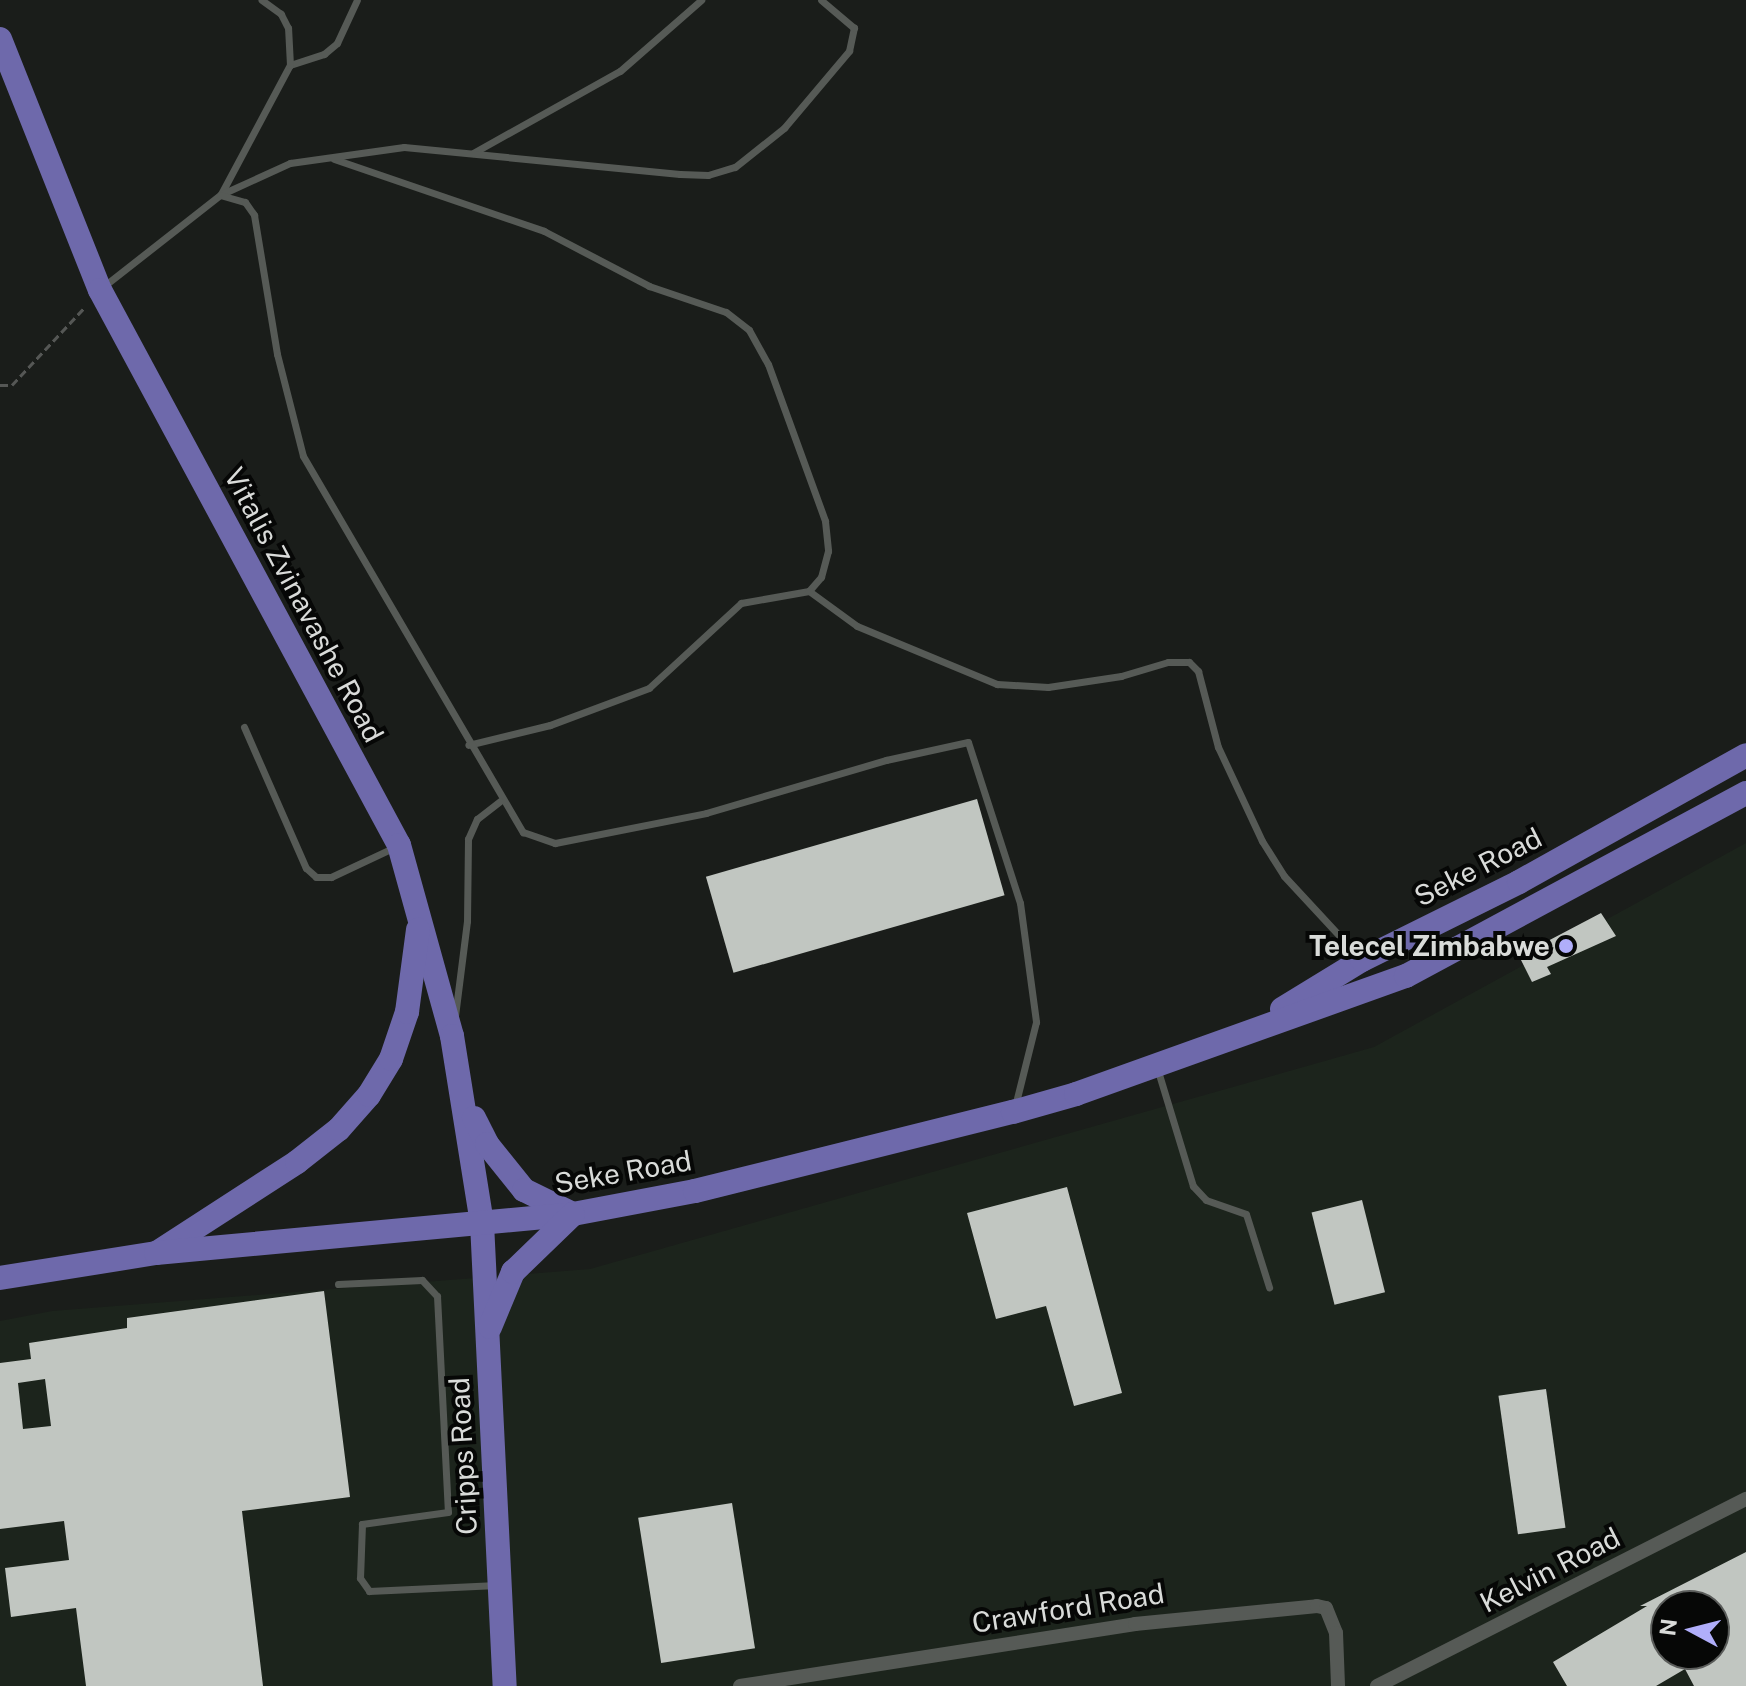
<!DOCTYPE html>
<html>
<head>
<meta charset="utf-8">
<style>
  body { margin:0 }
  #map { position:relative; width:1746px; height:1686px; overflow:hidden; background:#1a1d1a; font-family:"Public Sans",sans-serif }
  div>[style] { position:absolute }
  .built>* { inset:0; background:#1c241c }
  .building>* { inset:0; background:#c1c6c1; transform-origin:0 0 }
  .path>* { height:3px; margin-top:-1.5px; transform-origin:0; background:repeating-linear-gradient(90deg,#555755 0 8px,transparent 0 12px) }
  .service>* { height:7px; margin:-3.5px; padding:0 3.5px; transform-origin:3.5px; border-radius:3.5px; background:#565a56 }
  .minor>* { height:14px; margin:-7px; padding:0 7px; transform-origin:7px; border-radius:7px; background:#565a56 }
  .primary>* { height:24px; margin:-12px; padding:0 12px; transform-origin:12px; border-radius:12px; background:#6e69ab }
  .dots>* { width:22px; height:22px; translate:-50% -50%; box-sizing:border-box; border:4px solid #060706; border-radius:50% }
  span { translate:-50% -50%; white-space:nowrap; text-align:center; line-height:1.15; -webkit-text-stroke:8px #060706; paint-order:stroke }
  .street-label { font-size:28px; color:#d9dbd9 }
  .poi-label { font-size:28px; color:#d9dbd9; font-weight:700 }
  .right { translate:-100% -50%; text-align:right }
  .north { position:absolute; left:1650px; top:1590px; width:80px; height:80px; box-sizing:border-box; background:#060706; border:2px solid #5a5c5a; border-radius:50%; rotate:277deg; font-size:22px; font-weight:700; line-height:32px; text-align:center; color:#d9dbd9 }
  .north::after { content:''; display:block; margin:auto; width:28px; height:36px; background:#b0aefa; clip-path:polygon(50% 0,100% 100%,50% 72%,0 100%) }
</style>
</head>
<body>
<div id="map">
  <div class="built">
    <div style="clip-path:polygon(evenodd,1746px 843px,1746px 1686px,0 1686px,0 1321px,52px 1311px,590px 1269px,1374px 1047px,1746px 843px,1666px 1606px,1714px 1606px,1714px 1654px,1666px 1654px,1666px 1606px)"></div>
  </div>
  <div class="building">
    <div style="left:977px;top:799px;width:100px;height:282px;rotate:74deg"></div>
    <div style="clip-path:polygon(1601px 913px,1616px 936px,1547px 967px,1551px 974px,1532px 982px,1519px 956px)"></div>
    <div style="clip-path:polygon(1067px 1187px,1122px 1393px,1074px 1406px,1046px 1306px,996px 1319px,967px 1213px)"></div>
    <div style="left:1362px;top:1200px;width:95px;height:52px;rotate:76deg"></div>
    <div style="clip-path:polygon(evenodd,324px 1291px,350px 1497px,242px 1511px,263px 1686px,86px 1686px,76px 1608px,11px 1617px,5px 1568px,69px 1560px,64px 1521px,0 1529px,0 1363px,31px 1359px,29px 1343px,127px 1328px,127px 1318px,324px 1291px,45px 1379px,51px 1426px,23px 1429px,18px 1383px,45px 1379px)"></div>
    <div style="left:1546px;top:1389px;width:140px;height:48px;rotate:82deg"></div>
    <div style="left:732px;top:1503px;width:147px;height:95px;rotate:81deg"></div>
    <div style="clip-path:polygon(evenodd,1746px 1552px,1746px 1686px,1694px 1686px,1685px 1669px,1656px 1686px,1567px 1686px,1553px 1662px,1647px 1606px,1640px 1606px,1746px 1552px,1666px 1606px,1714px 1606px,1714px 1654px,1666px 1654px,1666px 1606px)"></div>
  </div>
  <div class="path">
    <div style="left:0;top:385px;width:12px"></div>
    <div style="left:12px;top:385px;width:107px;rotate:-46.9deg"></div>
  </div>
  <div class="service">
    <div style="left:290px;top:65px;width:36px;rotate:-18deg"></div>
    <div style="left:324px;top:54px;width:17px;rotate:-40deg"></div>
    <div style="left:337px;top:43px;width:47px;rotate:-65.1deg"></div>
    <div style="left:473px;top:153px;width:168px;rotate:-29.2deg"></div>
    <div style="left:620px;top:71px;width:108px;rotate:-41.2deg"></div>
    <div style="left:334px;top:159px;width:222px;rotate:18.9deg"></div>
    <div style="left:544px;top:231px;width:119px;rotate:27.6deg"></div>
    <div style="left:649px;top:286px;width:81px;rotate:18.7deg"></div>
    <div style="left:726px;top:312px;width:29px;rotate:38deg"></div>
    <div style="left:749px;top:330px;width:39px;rotate:61deg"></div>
    <div style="left:768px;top:364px;width:167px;rotate:70deg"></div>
    <div style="left:825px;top:521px;width:30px;rotate:84deg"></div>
    <div style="left:828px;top:551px;width:27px;rotate:105deg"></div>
    <div style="left:821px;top:577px;width:18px;rotate:131deg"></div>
    <div style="left:809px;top:591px;width:69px;rotate:170deg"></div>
    <div style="left:741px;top:603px;width:125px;rotate:137.3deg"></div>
    <div style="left:649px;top:688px;width:106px;rotate:159.5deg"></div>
    <div style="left:550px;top:725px;width:84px;rotate:166.3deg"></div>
    <div style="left:221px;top:194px;width:146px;rotate:-61.9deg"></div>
    <div style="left:290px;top:65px;width:37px;rotate:-93deg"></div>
    <div style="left:288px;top:28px;width:16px;rotate:-117deg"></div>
    <div style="left:281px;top:14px;width:24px;rotate:-144deg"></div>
    <div style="left:222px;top:194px;width:75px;rotate:-24.5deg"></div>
    <div style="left:290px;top:163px;width:115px;rotate:-8deg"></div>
    <div style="left:404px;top:147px;width:277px;rotate:5.6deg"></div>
    <div style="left:680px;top:174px;width:28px;rotate:2deg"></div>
    <div style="left:708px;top:175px;width:28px;rotate:-17deg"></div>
    <div style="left:735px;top:167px;width:63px;rotate:-38.5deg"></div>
    <div style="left:784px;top:128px;width:101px;rotate:-49.8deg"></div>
    <div style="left:849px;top:51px;width:24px;rotate:-78deg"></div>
    <div style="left:854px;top:28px;width:43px;rotate:-139.7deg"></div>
    <div style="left:104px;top:286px;width:147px;rotate:-38.1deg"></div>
    <div style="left:220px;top:195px;width:26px;rotate:16deg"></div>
    <div style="left:245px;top:202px;width:16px;rotate:55deg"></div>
    <div style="left:254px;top:215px;width:141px;rotate:80.6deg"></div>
    <div style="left:277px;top:354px;width:105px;rotate:75.7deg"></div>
    <div style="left:303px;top:456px;width:436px;rotate:59.7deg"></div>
    <div style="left:523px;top:832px;width:34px;rotate:19deg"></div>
    <div style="left:555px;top:843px;width:154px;rotate:-11.2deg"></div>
    <div style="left:706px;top:813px;width:188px;rotate:-16.4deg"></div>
    <div style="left:886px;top:760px;width:84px;rotate:-12.4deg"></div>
    <div style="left:968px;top:742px;width:169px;rotate:72.1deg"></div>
    <div style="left:1020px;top:903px;width:120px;rotate:82.3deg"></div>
    <div style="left:1036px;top:1022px;width:87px;rotate:104deg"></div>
    <div style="left:809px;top:591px;width:59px;rotate:36.1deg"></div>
    <div style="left:857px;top:626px;width:152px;rotate:22.5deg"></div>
    <div style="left:997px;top:684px;width:51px;rotate:3.4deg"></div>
    <div style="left:1048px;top:687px;width:74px;rotate:-8.6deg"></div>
    <div style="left:1121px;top:676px;width:49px;rotate:-16.6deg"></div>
    <div style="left:1168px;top:662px;width:21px"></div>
    <div style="left:1189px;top:662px;width:13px;rotate:45deg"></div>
    <div style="left:1198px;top:671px;width:79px;rotate:75.3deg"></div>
    <div style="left:1218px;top:747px;width:104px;rotate:64.9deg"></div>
    <div style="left:1262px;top:841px;width:41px;rotate:57.8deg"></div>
    <div style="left:1284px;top:876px;width:109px;rotate:47.2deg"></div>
    <div style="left:244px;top:727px;width:154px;rotate:66.3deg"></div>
    <div style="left:306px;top:868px;width:13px;rotate:42deg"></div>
    <div style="left:316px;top:877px;width:15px"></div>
    <div style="left:331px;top:877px;width:68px;rotate:-25.1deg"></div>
    <div style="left:455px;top:1016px;width:96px;rotate:-82.8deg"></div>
    <div style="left:467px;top:921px;width:82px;rotate:-89.3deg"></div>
    <div style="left:468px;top:839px;width:22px;rotate:-66deg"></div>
    <div style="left:477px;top:819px;width:29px;rotate:-38deg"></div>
    <div style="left:1158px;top:1071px;width:120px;rotate:73.1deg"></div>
    <div style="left:1193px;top:1186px;width:19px;rotate:47deg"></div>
    <div style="left:1206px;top:1200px;width:42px;rotate:19.3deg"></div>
    <div style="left:1246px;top:1214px;width:77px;rotate:72.5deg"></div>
    <div style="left:338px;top:1284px;width:84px;rotate:-2.7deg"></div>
    <div style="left:422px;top:1280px;width:22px;rotate:47deg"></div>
    <div style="left:437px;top:1296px;width:216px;rotate:87.1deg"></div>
    <div style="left:448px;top:1512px;width:87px;rotate:172.1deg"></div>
    <div style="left:362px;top:1524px;width:54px;rotate:92.1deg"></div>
    <div style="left:360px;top:1578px;width:16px;rotate:55deg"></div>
    <div style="left:369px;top:1591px;width:128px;rotate:-2.7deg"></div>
  </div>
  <div class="minor">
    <div style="left:740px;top:1686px;width:400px;rotate:-8.9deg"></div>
    <div style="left:1135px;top:1624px;width:183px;rotate:-5.6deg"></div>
    <div style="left:1317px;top:1606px;width:9px;rotate:13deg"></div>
    <div style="left:1326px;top:1608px;width:27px;rotate:68deg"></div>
    <div style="left:1336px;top:1633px;width:53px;rotate:87.8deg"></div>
    <div style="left:1377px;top:1686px;width:414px;rotate:-26.9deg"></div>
  </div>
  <div class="primary">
    <div style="left:0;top:39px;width:270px;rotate:68.3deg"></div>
    <div style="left:100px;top:290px;width:630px;rotate:61.69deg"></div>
    <div style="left:399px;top:845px;width:198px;rotate:74.5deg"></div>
    <div style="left:452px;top:1036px;width:189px;rotate:80.9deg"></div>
    <div style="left:482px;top:1223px;width:464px;rotate:87.2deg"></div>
    <div style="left:1282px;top:1009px;width:94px;rotate:-31.5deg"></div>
    <div style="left:1362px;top:960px;width:175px;rotate:-26.4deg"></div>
    <div style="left:1519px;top:882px;width:260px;rotate:-29.2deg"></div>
    <div style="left:474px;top:1118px;width:29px;rotate:63deg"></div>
    <div style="left:487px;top:1144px;width:59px;rotate:51.2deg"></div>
    <div style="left:524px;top:1190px;width:55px;rotate:26.1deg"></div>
    <div style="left:158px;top:1252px;width:166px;rotate:-32.9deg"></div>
    <div style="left:297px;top:1162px;width:53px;rotate:-38.2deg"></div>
    <div style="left:339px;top:1129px;width:45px;rotate:-48.6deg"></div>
    <div style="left:369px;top:1095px;width:42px;rotate:-58.6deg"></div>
    <div style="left:391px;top:1059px;width:50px;rotate:-71.2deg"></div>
    <div style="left:407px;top:1012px;width:83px;rotate:-82.4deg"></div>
    <div style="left:0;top:1278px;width:158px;rotate:-9.1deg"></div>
    <div style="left:156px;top:1253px;width:419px;rotate:-5.3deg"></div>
    <div style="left:573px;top:1214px;width:124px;rotate:-10.7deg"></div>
    <div style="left:695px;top:1191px;width:328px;rotate:-14deg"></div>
    <div style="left:1013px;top:1112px;width:66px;rotate:-15.9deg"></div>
    <div style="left:1076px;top:1094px;width:350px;rotate:-19.7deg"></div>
    <div style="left:1406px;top:976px;width:386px;rotate:-28.3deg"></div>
    <div style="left:490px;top:1327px;width:60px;rotate:-67.3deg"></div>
    <div style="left:513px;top:1272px;width:83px;rotate:-44deg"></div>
  </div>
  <div class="dots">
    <div style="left:1566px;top:946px;background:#b0aefa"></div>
  </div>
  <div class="street-label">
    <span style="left:304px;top:605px;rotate:62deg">Vitalis Zvinavashe Road</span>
    <span style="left:1478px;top:867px;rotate:-27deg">Seke Road</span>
    <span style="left:623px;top:1172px;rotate:-10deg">Seke Road</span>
    <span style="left:463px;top:1456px;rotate:-93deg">Cripps Road</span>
    <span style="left:1550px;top:1570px;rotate:-27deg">Kelvin Road</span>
    <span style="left:1068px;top:1608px;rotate:-9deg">Crawford Road</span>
  </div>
  <div class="poi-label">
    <span class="right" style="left:1550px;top:946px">Telecel Zimbabwe</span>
  </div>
  <div class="north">N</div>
</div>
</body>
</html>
